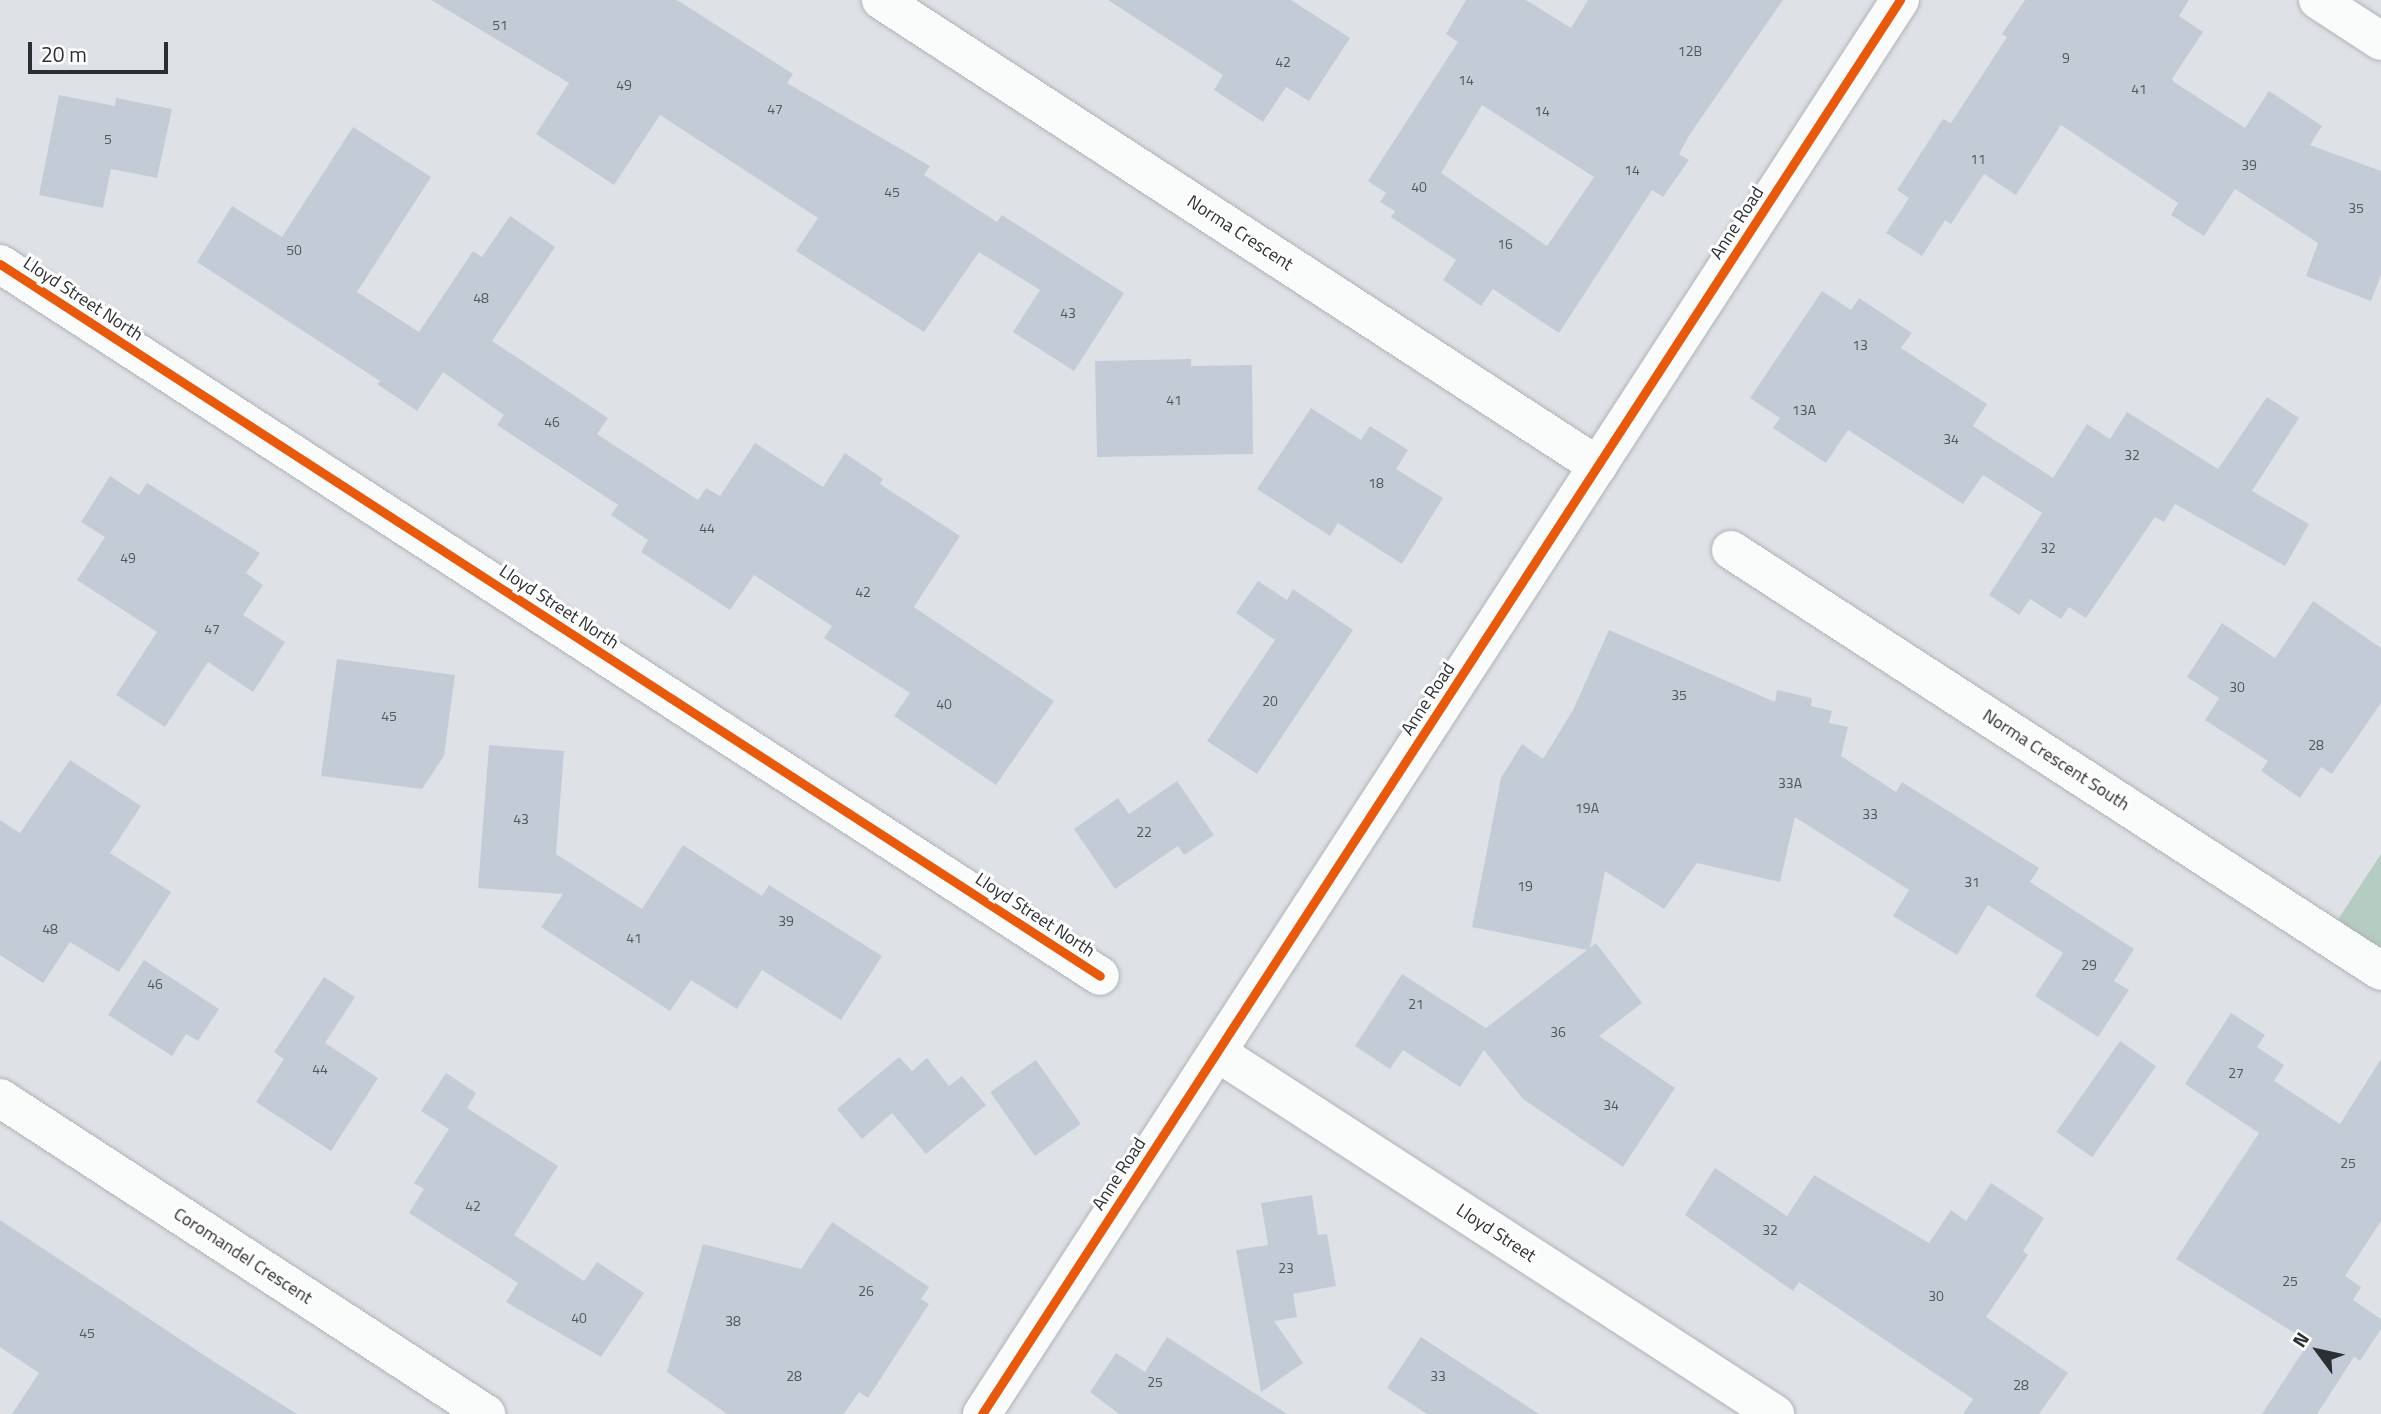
<!DOCTYPE html>
<html>
<head>
<meta charset="utf-8">
<style>
  body { margin:0 }
  #map { position:relative; width:2381px; height:1414px; overflow:hidden; background:#dee2e6; font-family:"Titillium Web",sans-serif }
  div>[style] { position:absolute }
  .green>* { inset:0; background:#b4ccc1 }
  .building>* { inset:0; background:#c3ccd6; transform-origin:0 0 }
  .roads { filter:drop-shadow(0 0 2px #b0b3b7) drop-shadow(0 0 2px #b0b3b7) }
  .street>* { height:38px; margin:-19px; padding:0 19px; transform-origin:19px; border-radius:19px; background:#fafbfb }
  .cycleway>* { height:9px; margin:-4.5px; padding:0 4.5px; transform-origin:4.5px; border-radius:4.5px; background:#e8590c }
  span { translate:-50% -50%; white-space:nowrap; text-align:center; line-height:1.15; -webkit-text-stroke:6px #fff; paint-order:stroke }
  .number-label { font-size:14px; color:#52565c }
  .number-label span { -webkit-text-stroke-width:0 }
  .street-label { font-size:18px; color:#2b2e32 }
  .north { position:absolute; left:2283px; top:1316px; width:70px; height:70px; -webkit-text-stroke:5px #fff; paint-order:stroke; rotate:303deg; font-size:19px; font-weight:700; line-height:28px; text-align:center; color:#2b2e32 }
  .north::after { content:''; display:block; margin:auto; width:24px; height:32px; background:#2b2e32; clip-path:polygon(50% 0,100% 100%,50% 72%,0 100%) }
  .scale { position:absolute; left:28px; top:42px; width:140px; height:32px; box-sizing:border-box; border:4px solid #2b2e32; border-top:0; padding-left:9px; font-size:21px; line-height:24px; white-space:nowrap; color:#2b2e32; -webkit-text-stroke:5px #fff; paint-order:stroke }
</style>
</head>
<body>
<div id="map">
  <div class="green">
    <div style="clip-path:polygon(2381px 854px,2381px 971px,2327px 936px)"></div>
  </div>
  <div class="building">
    <div style="clip-path:polygon(431px 0,677px 0,793px 74px,787px 83px,930px 166px,924px 175px,997px 222px,1002px 215px,1124px 293px,1074px 371px,1013px 332px,1040px 290px,979px 252px,924px 332px,796px 251px,818px 218px,660px 115px,614px 185px,536px 134px,569px 83px)"></div>
    <div style="clip-path:polygon(1108px 0,1291px 0,1350px 38px,1309px 101px,1286px 87px,1263px 122px,1214px 90px,1223px 75px)"></div>
    <div style="clip-path:polygon(evenodd,1466px 0,1526px 0,1571px 28px,1588px 0,1783px 0,1690px 134px,1679px 154px,1689px 160px,1663px 197px,1652px 190px,1559px 333px,1493px 289px,1481px 306px,1443px 280px,1456px 260px,1391px 217px,1395px 211px,1380px 202px,1386px 193px,1368px 181px,1458px 42px,1446px 34px,1466px 0,1482px 105px,1594px 177px,1547px 246px,1441px 173px,1482px 105px)"></div>
    <div style="clip-path:polygon(2025px 0,2189px 0,2179px 16px,2203px 32px,2172px 79px,2174px 82px,2245px 128px,2269px 91px,2322px 126px,2310px 145px,2381px 171px,2381px 275px,2371px 301px,2306px 276px,2318px 243px,2235px 189px,2204px 236px,2171px 215px,2178px 203px,2061px 125px,2016px 195px,1984px 174px,1951px 224px,1945px 220px,1922px 256px,1886px 233px,1909px 198px,1897px 190px,1943px 119px,1951px 123px,2007px 37px,2002px 34px)"></div>
    <div style="clip-path:polygon(59px 95px,115px 106px,116px 98px,172px 109px,157px 178px,111px 169px,103px 208px,39px 195px)"></div>
    <div style="clip-path:polygon(353px 127px,431px 177px,357px 292px,419px 332px,473px 251px,482px 257px,510px 216px,555px 247px,492px 341px,608px 418px,597px 434px,698px 500px,706px 488px,720px 496px,755px 443px,823px 487px,845px 453px,883px 479px,880px 484px,960px 536px,914px 607px,1054px 701px,996px 785px,894px 716px,910px 693px,824px 638px,832px 626px,754px 575px,730px 610px,641px 552px,648px 540px,611px 515px,618px 505px,497px 425px,504px 415px,443px 372px,417px 411px,377px 384px,380px 381px,197px 262px,232px 206px,282px 237px)"></div>
    <div style="clip-path:polygon(1822px 291px,1851px 310px,1859px 298px,1912px 333px,1901px 348px,1987px 404px,1973px 426px,2053px 478px,2087px 424px,2110px 439px,2127px 412px,2218px 469px,2267px 397px,2299px 418px,2252px 491px,2309px 524px,2285px 566px,2175px 504px,2164px 522px,2155px 517px,2086px 618px,2069px 607px,2061px 619px,2030px 599px,2019px 615px,1989px 595px,2042px 513px,1983px 475px,1963px 504px,1848px 430px,1826px 463px,1773px 428px,1780px 418px,1750px 398px)"></div>
    <div style="clip-path:polygon(1191px 359px,1191px 366px,1252px 365px,1253px 454px,1097px 457px,1095px 361px)"></div>
    <div style="clip-path:polygon(1311px 408px,1361px 440px,1370px 426px,1408px 450px,1396px 469px,1443px 498px,1402px 564px,1338px 523px,1330px 536px,1257px 489px)"></div>
    <div style="clip-path:polygon(110px 476px,139px 495px,147px 483px,260px 553px,246px 573px,263px 585px,243px 615px,285px 642px,253px 692px,208px 662px,165px 727px,116px 695px,157px 632px,77px 580px,105px 537px,81px 522px)"></div>
    <div style="clip-path:polygon(1258px 581px,1287px 600px,1293px 589px,1353px 630px,1257px 774px,1207px 741px,1275px 640px,1236px 613px)"></div>
    <div style="clip-path:polygon(2313px 601px,2381px 648px,2381px 703px,2332px 774px,2321px 767px,2300px 798px,2261px 771px,2268px 761px,2205px 720px,2219px 698px,2187px 677px,2222px 623px,2275px 658px)"></div>
    <div style="clip-path:polygon(1609px 630px,1775px 702px,1777px 690px,1812px 698px,1811px 706px,1832px 711px,1829px 723px,1848px 727px,1841px 756px,1896px 792px,1902px 782px,2039px 868px,2030px 882px,2134px 949px,2114px 981px,2129px 990px,2098px 1037px,2035px 996px,2063px 953px,1988px 905px,1957px 955px,1893px 916px,1909px 890px,1795px 817px,1780px 882px,1697px 863px,1664px 909px,1605px 871px,1590px 948px,1596px 943px,1642px 1003px,1599px 1036px,1675px 1088px,1623px 1167px,1523px 1099px,1484px 1050px,1460px 1087px,1403px 1050px,1390px 1069px,1355px 1046px,1402px 974px,1486px 1028px,1587px 950px,1472px 927px,1501px 778px,1522px 744px,1543px 759px,1573px 710px)"></div>
    <div style="clip-path:polygon(337px 659px,455px 675px,444px 756px,422px 789px,321px 776px)"></div>
    <div style="clip-path:polygon(489px 745px,564px 751px,556px 854px,642px 909px,683px 845px,762px 896px,769px 885px,882px 956px,841px 1020px,762px 970px,737px 1009px,691px 980px,670px 1011px,541px 927px,563px 894px,478px 888px)"></div>
    <div style="clip-path:polygon(70px 760px,141px 806px,110px 853px,171px 892px,119px 972px,70px 942px,43px 983px,0 955px,0 820px,20px 833px)"></div>
    <div style="clip-path:polygon(1177px 781px,1214px 835px,1184px 855px,1178px 846px,1115px 889px,1074px 829px,1118px 798px,1129px 814px)"></div>
    <div style="clip-path:polygon(144px 960px,219px 1009px,198px 1041px,186px 1034px,172px 1056px,108px 1015px)"></div>
    <div style="clip-path:polygon(324px 977px,355px 997px,325px 1043px,378px 1078px,331px 1151px,256px 1102px,284px 1059px,274px 1052px)"></div>
    <div style="clip-path:polygon(2231px 1013px,2265px 1035px,2257px 1047px,2284px 1065px,2274px 1081px,2340px 1124px,2381px 1059px,2381px 1221px,2345px 1276px,2361px 1287px,2353px 1300px,2381px 1319px,2381px 1329px,2360px 1361px,2354px 1357px,2317px 1414px,2262px 1414px,2309px 1342px,2176px 1259px,2259px 1133px,2185px 1084px)"></div>
    <div style="left:2120px;top:1041px;width:44px;height:111px;rotate:35deg"></div>
    <div style="clip-path:polygon(899px 1057px,912px 1071px,927px 1058px,949px 1086px,962px 1076px,986px 1105px,926px 1154px,892px 1113px,862px 1139px,837px 1109px)"></div>
    <div style="left:1036px;top:1060px;width:78px;height:56px;rotate:55deg"></div>
    <div style="clip-path:polygon(446px 1073px,476px 1093px,467px 1108px,558px 1166px,514px 1235px,584px 1281px,597px 1262px,644px 1293px,601px 1357px,506px 1302px,518px 1283px,409px 1213px,424px 1189px,414px 1183px,449px 1129px,421px 1111px)"></div>
    <div style="clip-path:polygon(1715px 1168px,1787px 1216px,1814px 1175px,1929px 1243px,1951px 1210px,1966px 1221px,1991px 1183px,2044px 1218px,2023px 1251px,2028px 1255px,1986px 1317px,2068px 1373px,2039px 1414px,1963px 1414px,1973px 1399px,1799px 1282px,1793px 1291px,1685px 1215px)"></div>
    <div style="clip-path:polygon(1312px 1195px,1318px 1235px,1327px 1234px,1336px 1286px,1293px 1294px,1297px 1317px,1274px 1321px,1303px 1363px,1261px 1392px,1236px 1250px,1268px 1245px,1261px 1203px)"></div>
    <div style="clip-path:polygon(0 1220px,216px 1363px,297px 1414px,12px 1414px,39px 1373px,0 1347px)"></div>
    <div style="clip-path:polygon(832px 1222px,929px 1287px,921px 1299px,929px 1304px,868px 1398px,859px 1392px,844px 1414px,727px 1414px,667px 1372px,703px 1244px,801px 1269px)"></div>
    <div style="clip-path:polygon(1167px 1337px,1287px 1414px,1119px 1414px,1090px 1392px,1116px 1353px,1145px 1372px)"></div>
    <div style="clip-path:polygon(1421px 1337px,1539px 1414px,1427px 1414px,1387px 1388px)"></div>
  </div>
  <div class="roads">
    <div class="street">
      <div style="left:881px;top:0;width:855px;rotate:33.02deg"></div>
      <div style="left:2318px;top:0;width:75px;rotate:33.1deg"></div>
      <div style="left:0;top:264px;width:1310px;rotate:32.91deg"></div>
      <div style="left:1731px;top:550px;width:774px;rotate:32.93deg"></div>
      <div style="left:1218px;top:1053px;width:664px;rotate:32.95deg"></div>
      <div style="left:0;top:1098px;width:580px;rotate:33.03deg"></div>
      <div style="left:982px;top:1414px;width:1686px;rotate:-57.01deg"></div>
    </div>
  </div>
  <div class="cycleway">
    <div style="left:0;top:264px;width:1310px;rotate:32.91deg"></div>
    <div style="left:982px;top:1414px;width:1686px;rotate:-57.01deg"></div>
  </div>
  <div class="number-label">
    <span style="left:500px;top:25px">51</span>
    <span style="left:1690px;top:51px">12B</span>
    <span style="left:2066px;top:58px">9</span>
    <span style="left:1283px;top:62px">42</span>
    <span style="left:1466px;top:80px">14</span>
    <span style="left:624px;top:85px">49</span>
    <span style="left:2139px;top:89px">41</span>
    <span style="left:775px;top:109px">47</span>
    <span style="left:1542px;top:111px">14</span>
    <span style="left:108px;top:139px">5</span>
    <span style="left:1978px;top:159px">11</span>
    <span style="left:2249px;top:165px">39</span>
    <span style="left:1632px;top:170px">14</span>
    <span style="left:1419px;top:187px">40</span>
    <span style="left:892px;top:192px">45</span>
    <span style="left:2356px;top:208px">35</span>
    <span style="left:1505px;top:244px">16</span>
    <span style="left:294px;top:250px">50</span>
    <span style="left:481px;top:298px">48</span>
    <span style="left:1068px;top:313px">43</span>
    <span style="left:1860px;top:345px">13</span>
    <span style="left:1174px;top:400px">41</span>
    <span style="left:1804px;top:410px">13A</span>
    <span style="left:552px;top:422px">46</span>
    <span style="left:1951px;top:439px">34</span>
    <span style="left:2132px;top:455px">32</span>
    <span style="left:1376px;top:483px">18</span>
    <span style="left:707px;top:528px">44</span>
    <span style="left:2048px;top:548px">32</span>
    <span style="left:128px;top:558px">49</span>
    <span style="left:863px;top:592px">42</span>
    <span style="left:212px;top:629px">47</span>
    <span style="left:2237px;top:687px">30</span>
    <span style="left:1679px;top:695px">35</span>
    <span style="left:1270px;top:701px">20</span>
    <span style="left:944px;top:704px">40</span>
    <span style="left:389px;top:716px">45</span>
    <span style="left:2316px;top:745px">28</span>
    <span style="left:1790px;top:783px">33A</span>
    <span style="left:1587px;top:808px">19A</span>
    <span style="left:1870px;top:814px">33</span>
    <span style="left:521px;top:819px">43</span>
    <span style="left:1144px;top:832px">22</span>
    <span style="left:1972px;top:882px">31</span>
    <span style="left:1525px;top:886px">19</span>
    <span style="left:786px;top:921px">39</span>
    <span style="left:50px;top:929px">48</span>
    <span style="left:634px;top:938px">41</span>
    <span style="left:2089px;top:965px">29</span>
    <span style="left:155px;top:984px">46</span>
    <span style="left:1416px;top:1004px">21</span>
    <span style="left:1558px;top:1032px">36</span>
    <span style="left:320px;top:1069px">44</span>
    <span style="left:2236px;top:1073px">27</span>
    <span style="left:1611px;top:1105px">34</span>
    <span style="left:2348px;top:1163px">25</span>
    <span style="left:473px;top:1206px">42</span>
    <span style="left:1770px;top:1230px">32</span>
    <span style="left:1286px;top:1268px">23</span>
    <span style="left:2290px;top:1281px">25</span>
    <span style="left:866px;top:1291px">26</span>
    <span style="left:1936px;top:1296px">30</span>
    <span style="left:579px;top:1318px">40</span>
    <span style="left:733px;top:1321px">38</span>
    <span style="left:87px;top:1333px">45</span>
    <span style="left:794px;top:1376px">28</span>
    <span style="left:1438px;top:1376px">33</span>
    <span style="left:1155px;top:1382px">25</span>
    <span style="left:2021px;top:1385px">28</span>
  </div>
  <div class="street-label">
    <span style="left:1737px;top:223px;rotate:-57deg">Anne Road</span>
    <span style="left:1240px;top:233px;rotate:33deg">Norma Crescent</span>
    <span style="left:83px;top:299px;rotate:33deg">Lloyd Street North</span>
    <span style="left:559px;top:607px;rotate:33deg">Lloyd Street North</span>
    <span style="left:1428px;top:699px;rotate:-57deg">Anne Road</span>
    <span style="left:2056px;top:760px;rotate:33deg">Norma Crescent South</span>
    <span style="left:1035px;top:915px;rotate:33deg">Lloyd Street North</span>
    <span style="left:1119px;top:1174px;rotate:-57deg">Anne Road</span>
    <span style="left:1496px;top:1233px;rotate:33deg">Lloyd Street</span>
    <span style="left:243px;top:1256px;rotate:33deg">Coromandel Crescent</span>
  </div>
  <div class="north">N</div>
  <div class="scale">20 m</div>
</div>
</body>
</html>
